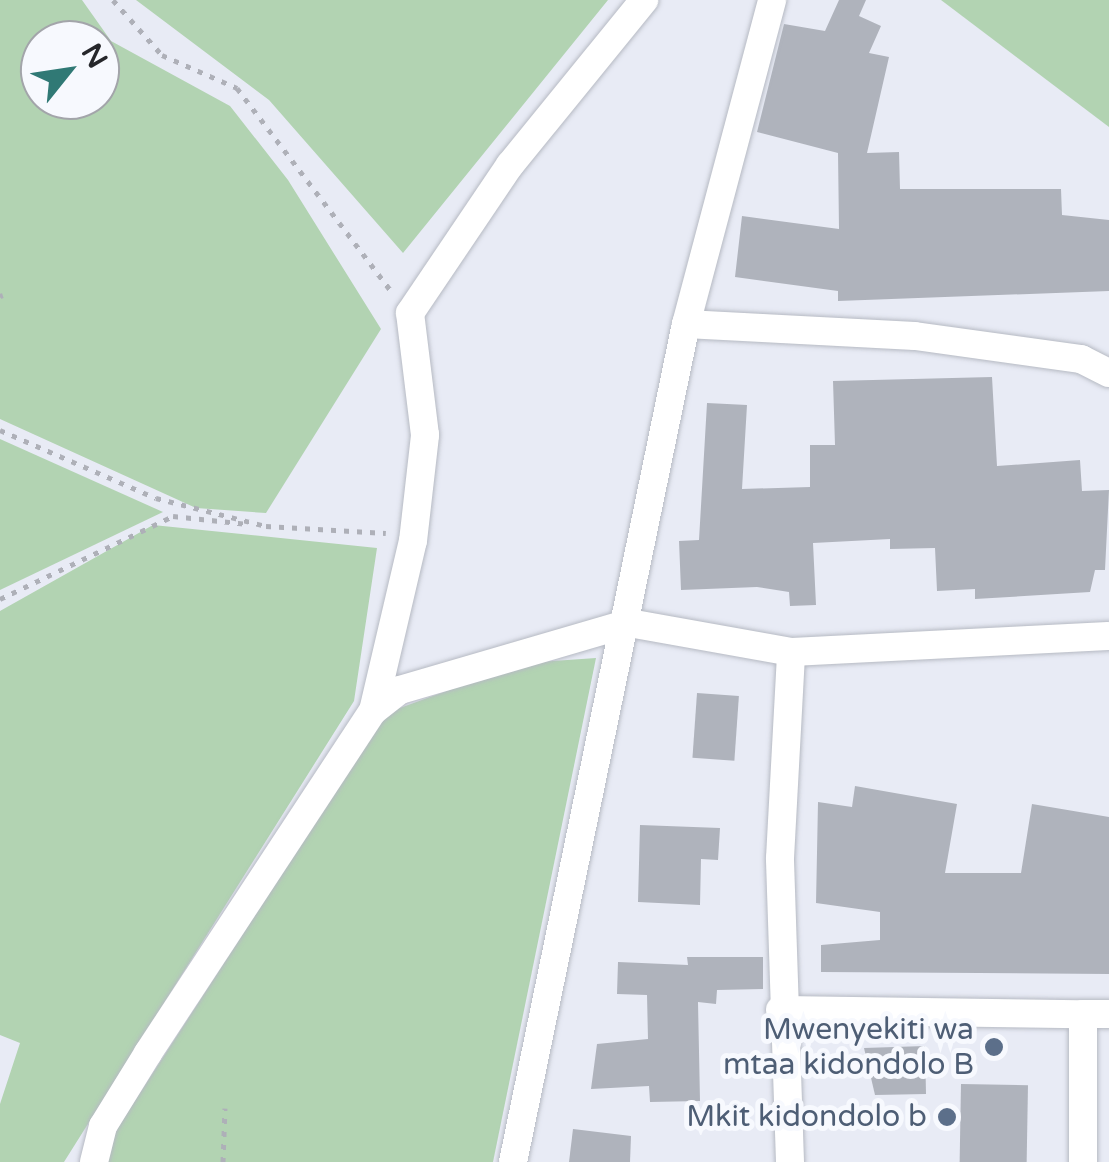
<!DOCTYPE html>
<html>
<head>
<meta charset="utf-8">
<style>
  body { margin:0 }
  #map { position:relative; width:1109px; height:1162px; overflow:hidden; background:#e8ebf5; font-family:"Varela Round",sans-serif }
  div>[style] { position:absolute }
  .green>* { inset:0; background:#b2d3b2 }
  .building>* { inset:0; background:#afb3bc; transform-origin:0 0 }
  .path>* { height:5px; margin-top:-2.5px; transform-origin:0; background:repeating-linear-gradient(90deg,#aeb0b8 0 5px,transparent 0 13px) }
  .roads { filter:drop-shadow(0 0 2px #b6bac3) drop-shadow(0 0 2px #b6bac3) }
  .street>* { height:28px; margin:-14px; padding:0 14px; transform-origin:14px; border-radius:14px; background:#fff }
  .dots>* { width:28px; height:28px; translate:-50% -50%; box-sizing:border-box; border:5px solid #f7f9fe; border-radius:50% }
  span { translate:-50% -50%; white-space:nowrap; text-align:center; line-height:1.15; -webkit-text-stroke:10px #f7f9fe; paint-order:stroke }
  .service-label { font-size:30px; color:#4e5e75 }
  .right { translate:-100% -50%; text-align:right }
  .north { position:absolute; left:20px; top:20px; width:100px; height:100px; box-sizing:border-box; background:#f7f9fe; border:2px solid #a3a5aa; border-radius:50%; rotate:60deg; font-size:28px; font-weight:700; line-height:40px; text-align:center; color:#26272b }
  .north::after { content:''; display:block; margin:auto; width:35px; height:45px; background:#307975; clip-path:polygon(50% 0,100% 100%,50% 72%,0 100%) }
</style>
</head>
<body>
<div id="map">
  <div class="green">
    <div style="clip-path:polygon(evenodd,0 0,82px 0,111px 41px,230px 106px,288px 180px,381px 329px,266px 513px,196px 508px,0 419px,0 0,40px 40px,100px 40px,100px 100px,40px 100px,40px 40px)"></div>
    <div style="clip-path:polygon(136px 0,608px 0,403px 253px,269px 100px)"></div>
    <div style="clip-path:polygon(941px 0,1109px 0,1109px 127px)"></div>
    <div style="clip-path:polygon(0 439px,163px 512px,0 590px)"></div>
    <div style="clip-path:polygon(153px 525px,377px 548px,354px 701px,64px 1162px,0 1162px,0 1104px,20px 1043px,0 1035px,0 611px)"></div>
    <div style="clip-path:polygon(596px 658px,493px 1162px,108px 1162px,116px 1130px,386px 713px,524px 663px)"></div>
  </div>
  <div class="building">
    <div style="clip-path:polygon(839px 0,866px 0,859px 16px,881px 26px,869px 53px,889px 57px,867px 153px,899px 152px,900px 189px,1061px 189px,1062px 215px,1109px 220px,1109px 291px,838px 301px,838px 291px,735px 277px,742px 216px,839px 229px,838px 153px,757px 132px,784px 24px,825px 31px)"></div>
    <div style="clip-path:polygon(992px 377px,997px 466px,1080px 460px,1082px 491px,1109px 490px,1105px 570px,1095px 570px,1090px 592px,975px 599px,975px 589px,937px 591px,935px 548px,890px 549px,890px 539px,813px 543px,816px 605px,790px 606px,789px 592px,757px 587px,681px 590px,679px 541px,699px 540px,707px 403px,747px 405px,742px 489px,810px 487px,810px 445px,835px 445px,833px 381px)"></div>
    <div style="left:697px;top:693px;width:42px;height:65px;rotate:4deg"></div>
    <div style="clip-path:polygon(855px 786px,957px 804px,945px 873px,1021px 873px,1032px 804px,1109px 817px,1109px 974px,821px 972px,821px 945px,880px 940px,880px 912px,816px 903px,818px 802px,852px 807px)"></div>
    <div style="clip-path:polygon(640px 825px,720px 828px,718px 860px,701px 859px,700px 905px,638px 902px)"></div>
    <div style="clip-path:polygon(687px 957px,763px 957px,763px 989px,717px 990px,716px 1004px,698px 1002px,700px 1101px,650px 1102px,649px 1086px,591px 1089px,597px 1044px,648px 1039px,647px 995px,617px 994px,618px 962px,688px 965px)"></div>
    <div style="clip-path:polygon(925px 1046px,926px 1094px,875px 1095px,864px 1048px)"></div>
    <div style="left:961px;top:1084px;width:67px;height:78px;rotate:1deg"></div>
    <div style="clip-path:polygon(573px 1129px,631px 1136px,630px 1162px,569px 1162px)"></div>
  </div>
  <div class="path">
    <div style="left:113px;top:0;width:74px;rotate:48.3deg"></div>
    <div style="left:162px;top:55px;width:82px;rotate:23.7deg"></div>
    <div style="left:237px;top:88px;width:255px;rotate:52.8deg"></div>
    <div style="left:0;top:296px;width:3px;rotate:-18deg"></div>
    <div style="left:0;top:430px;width:170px;rotate:23.6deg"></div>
    <div style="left:156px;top:498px;width:114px;rotate:14.3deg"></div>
    <div style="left:266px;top:526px;width:120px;rotate:3.3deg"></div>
    <div style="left:0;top:599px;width:192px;rotate:-25.6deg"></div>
    <div style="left:173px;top:516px;width:75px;rotate:6.1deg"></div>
    <div style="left:223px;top:1162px;width:54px;rotate:-87.9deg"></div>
  </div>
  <div class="roads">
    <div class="street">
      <div style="left:686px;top:324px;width:335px;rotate:-75.1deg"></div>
      <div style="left:373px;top:711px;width:175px;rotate:-76.8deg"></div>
      <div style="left:413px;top:541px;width:107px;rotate:-83.5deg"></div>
      <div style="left:425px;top:435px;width:123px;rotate:-97deg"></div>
      <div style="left:410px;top:313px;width:179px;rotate:-56deg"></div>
      <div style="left:510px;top:165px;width:213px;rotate:-50.9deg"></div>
      <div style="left:780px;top:1010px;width:303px;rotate:0.8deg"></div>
      <div style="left:94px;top:1162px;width:37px;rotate:-76deg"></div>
      <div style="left:103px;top:1126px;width:86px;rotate:-58.3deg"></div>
      <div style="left:148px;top:1053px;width:409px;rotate:-56.7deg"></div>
      <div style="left:373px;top:711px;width:34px;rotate:-38deg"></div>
      <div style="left:400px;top:690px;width:239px;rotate:-16.3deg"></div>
      <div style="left:629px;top:623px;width:165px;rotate:10.1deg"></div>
      <div style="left:791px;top:652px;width:318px;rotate:-2.9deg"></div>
      <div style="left:513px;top:1162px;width:856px;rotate:-78.34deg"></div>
      <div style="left:686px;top:324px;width:229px;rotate:3deg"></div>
      <div style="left:915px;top:336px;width:168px;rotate:7.9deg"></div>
      <div style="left:1081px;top:359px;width:31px;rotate:27deg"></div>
      <div style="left:790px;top:1162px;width:304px;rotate:-91.9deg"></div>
      <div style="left:780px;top:858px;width:206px;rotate:-86.9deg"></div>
      <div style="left:1083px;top:1162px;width:148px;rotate:-90deg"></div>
      <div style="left:1083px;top:1014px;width:26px"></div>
    </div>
  </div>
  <div class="dots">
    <div style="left:994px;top:1047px;background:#5c6f8a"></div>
    <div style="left:947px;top:1117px;background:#5c6f8a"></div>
  </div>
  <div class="service-label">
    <span class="right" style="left:974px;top:1047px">Mwenyekiti wa<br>mtaa kidondolo B</span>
    <span class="right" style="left:927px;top:1117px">Mkit kidondolo b</span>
  </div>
  <div class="north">N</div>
</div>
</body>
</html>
